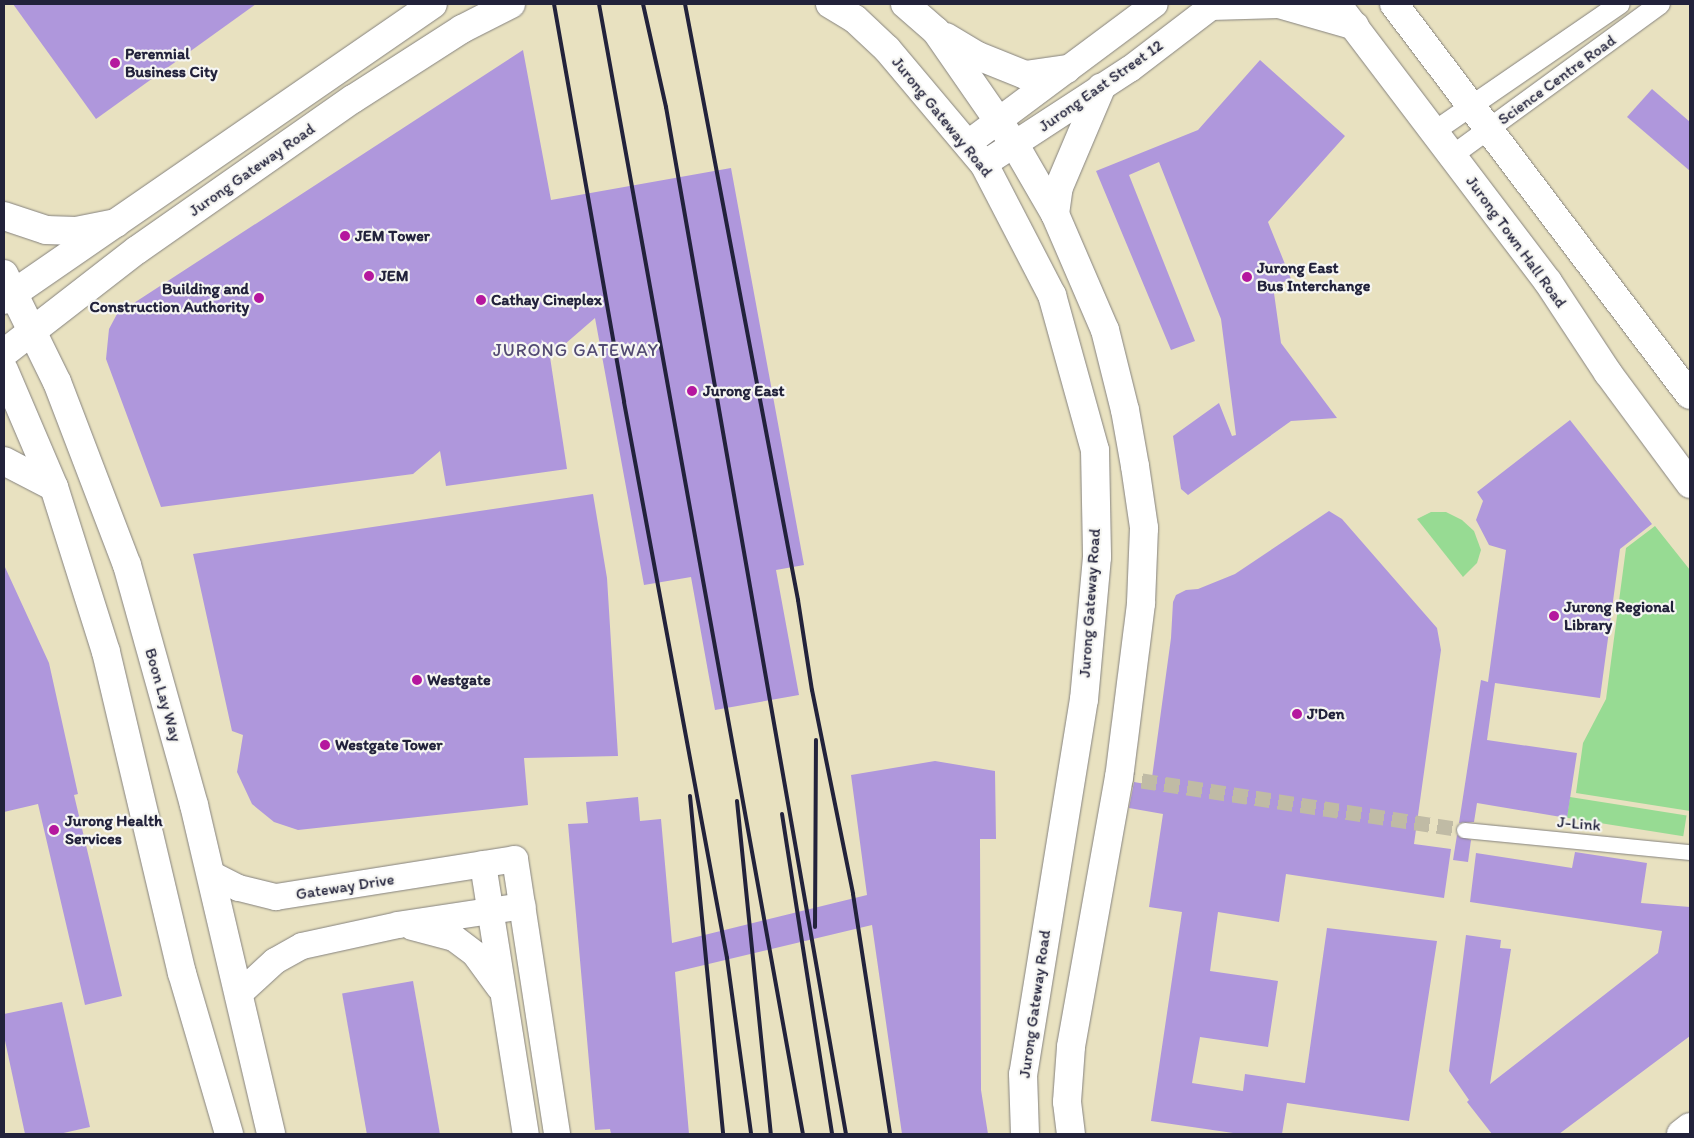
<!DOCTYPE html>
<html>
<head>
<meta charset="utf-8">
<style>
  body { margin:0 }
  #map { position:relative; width:1694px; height:1138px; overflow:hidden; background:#e8e1c0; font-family:Itim,sans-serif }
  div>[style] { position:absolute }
  .green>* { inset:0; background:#97db93; transform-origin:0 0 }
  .building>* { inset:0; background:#af97dc; transform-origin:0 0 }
  .pedestrian-tunnel>* { height:15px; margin-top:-7.5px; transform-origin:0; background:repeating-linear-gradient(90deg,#c0bba5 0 15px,transparent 0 23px) }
  .roads { filter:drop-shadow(0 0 1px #85827e) drop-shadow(0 0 1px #85827e) }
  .pedestrian>* { height:15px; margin:-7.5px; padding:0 7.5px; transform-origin:7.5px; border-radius:7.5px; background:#fff }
  .minor>* { height:20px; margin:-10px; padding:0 10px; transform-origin:10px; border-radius:10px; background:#fff }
  .tertiary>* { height:26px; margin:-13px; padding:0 13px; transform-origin:13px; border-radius:13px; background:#fff }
  .secondary>* { height:28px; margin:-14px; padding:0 14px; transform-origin:14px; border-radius:14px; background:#fff }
  .primary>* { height:28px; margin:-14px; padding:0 14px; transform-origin:14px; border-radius:14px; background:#fff }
  .rail>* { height:4px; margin:-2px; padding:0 2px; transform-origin:2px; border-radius:2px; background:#22223b }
  .dots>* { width:14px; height:14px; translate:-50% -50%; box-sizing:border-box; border:2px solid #f6f6f2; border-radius:50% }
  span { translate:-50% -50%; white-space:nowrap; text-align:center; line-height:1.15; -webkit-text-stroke:4.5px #f6f6f2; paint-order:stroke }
  .poi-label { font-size:16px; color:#22223b; font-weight:700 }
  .left { translate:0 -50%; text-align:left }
  .right { translate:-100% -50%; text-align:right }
  .street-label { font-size:16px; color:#22223b }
  .neighbourhood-label { font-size:18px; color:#534b73; letter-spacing:1px }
  .frame { position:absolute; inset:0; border:5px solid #22223b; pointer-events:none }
</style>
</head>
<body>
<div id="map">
  <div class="green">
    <div style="clip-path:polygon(1431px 512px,1446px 512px,1462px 520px,1474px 531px,1481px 550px,1477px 563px,1463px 577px,1417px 519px)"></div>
    <div style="clip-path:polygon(1655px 526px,1690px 570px,1690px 811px,1576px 793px,1583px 743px,1606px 699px,1626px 548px)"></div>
    <div style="left:1570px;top:797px;width:118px;height:21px;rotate:9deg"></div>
  </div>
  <div class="building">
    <div style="clip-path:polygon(13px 4px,256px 4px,96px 119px)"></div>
    <div style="clip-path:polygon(523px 50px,551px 200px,731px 168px,804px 565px,776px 570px,799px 695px,715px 710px,691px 577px,644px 585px,595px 318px,550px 357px,567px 469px,446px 486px,440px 451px,413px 474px,161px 507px,106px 359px,109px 329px,117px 314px)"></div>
    <div style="clip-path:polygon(1260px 60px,1345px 136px,1268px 222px,1291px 279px,1273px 286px,1281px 343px,1337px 418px,1291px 421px,1188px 495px,1181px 489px,1173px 436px,1219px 403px,1232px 436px,1236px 435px,1221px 319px,1159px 162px,1129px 175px,1195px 341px,1171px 350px,1096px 171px,1198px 130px)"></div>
    <div style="clip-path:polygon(1652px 89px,1690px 122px,1690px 171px,1627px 117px)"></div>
    <div style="clip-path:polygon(1570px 420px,1652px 524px,1620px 549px,1600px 698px,1495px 683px,1487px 740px,1577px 753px,1567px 818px,1477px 803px,1474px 822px,1459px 823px,1481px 680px,1488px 682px,1506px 550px,1489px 545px,1476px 520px,1483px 501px,1477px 492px)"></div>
    <div style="clip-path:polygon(593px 494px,607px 578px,618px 756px,524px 758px,528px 805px,298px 830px,274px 822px,252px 804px,237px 772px,243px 735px,232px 731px,193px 554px)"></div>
    <div style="clip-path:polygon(1329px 511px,1342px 519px,1437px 628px,1441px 650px,1414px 844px,1451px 849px,1444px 898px,1286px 874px,1279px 922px,1218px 912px,1210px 971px,1278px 981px,1268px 1047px,1200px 1037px,1192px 1083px,1243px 1091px,1245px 1074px,1305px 1083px,1327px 928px,1437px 941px,1409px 1121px,1287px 1103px,1282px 1134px,1240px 1134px,1151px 1121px,1182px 912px,1149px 907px,1163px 814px,1129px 808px,1134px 782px,1151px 785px,1171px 638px,1173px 602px,1176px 595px,1186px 590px,1198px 589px,1235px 574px)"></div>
    <div style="clip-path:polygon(4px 565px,49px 663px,78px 794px,74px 795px,122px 996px,85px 1005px,38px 804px,4px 812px)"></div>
    <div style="clip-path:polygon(935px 761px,995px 771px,996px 839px,980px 839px,981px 1090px,988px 1134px,902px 1134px,872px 925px,675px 972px,689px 1134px,611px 1134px,610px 1129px,595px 1130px,568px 824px,588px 823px,586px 802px,638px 797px,640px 821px,661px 819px,672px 943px,867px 895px,851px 775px)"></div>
    <div style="clip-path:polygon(1457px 835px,1471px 840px,1468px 862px,1453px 860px)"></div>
    <div style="clip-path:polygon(1575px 852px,1647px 863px,1641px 903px,1690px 907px,1690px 1036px,1559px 1134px,1492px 1134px,1467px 1102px,1469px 1100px,1449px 1071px,1466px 935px,1501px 940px,1500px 948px,1511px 949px,1490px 1084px,1658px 953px,1662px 931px,1470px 902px,1476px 853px,1572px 868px)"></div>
    <div style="left:413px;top:981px;width:156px;height:72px;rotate:80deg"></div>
    <div style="clip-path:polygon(62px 1002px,90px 1127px,59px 1134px,25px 1134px,4px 1036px,4px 1014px)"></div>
  </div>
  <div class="pedestrian-tunnel">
    <div style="left:1119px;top:777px;width:349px;rotate:8.7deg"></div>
  </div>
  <div class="roads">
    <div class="pedestrian">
      <div style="left:1464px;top:830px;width:227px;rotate:5.6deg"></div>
    </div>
    <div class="minor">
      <div style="left:1435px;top:131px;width:224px;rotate:-34.5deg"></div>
      <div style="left:1453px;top:155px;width:256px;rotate:-36.1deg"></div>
    </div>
    <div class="tertiary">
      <div style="left:967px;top:144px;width:234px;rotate:-36.7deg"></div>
      <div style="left:984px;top:164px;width:174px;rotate:-33.1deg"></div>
      <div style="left:1130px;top:69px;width:107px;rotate:-37.4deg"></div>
      <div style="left:483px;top:864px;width:273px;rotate:81deg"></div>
      <div style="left:211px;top:874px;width:31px;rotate:27deg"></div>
      <div style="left:239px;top:888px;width:38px;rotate:14deg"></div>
      <div style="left:276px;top:897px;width:242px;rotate:-9deg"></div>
      <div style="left:515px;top:859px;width:278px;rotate:81.3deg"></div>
      <div style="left:412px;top:927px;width:43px;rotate:14.7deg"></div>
      <div style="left:454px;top:938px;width:26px;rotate:37deg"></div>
      <div style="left:475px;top:954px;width:41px;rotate:54deg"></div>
      <div style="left:238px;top:995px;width:50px;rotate:-42.6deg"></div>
      <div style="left:275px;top:961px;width:31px;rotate:-29deg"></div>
      <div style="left:302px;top:946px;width:98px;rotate:-12.3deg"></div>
      <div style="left:398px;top:925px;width:126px;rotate:-8.6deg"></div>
    </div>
    <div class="secondary">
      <div style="left:830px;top:4px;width:29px;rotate:31deg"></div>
      <div style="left:855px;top:19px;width:44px;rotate:43.2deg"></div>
      <div style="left:887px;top:49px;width:150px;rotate:49.9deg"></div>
      <div style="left:984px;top:164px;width:148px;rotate:62.6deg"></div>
      <div style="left:1052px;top:295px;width:161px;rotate:74.5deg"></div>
      <div style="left:1095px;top:450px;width:107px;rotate:88.9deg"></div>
      <div style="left:1097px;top:557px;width:143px;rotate:95.2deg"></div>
      <div style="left:1084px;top:699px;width:380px;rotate:99.2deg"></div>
      <div style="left:1023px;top:1074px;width:60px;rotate:88.1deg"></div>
      <div style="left:905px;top:4px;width:41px;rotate:41.1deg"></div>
      <div style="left:936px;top:31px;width:139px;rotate:55.3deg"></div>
      <div style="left:1015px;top:145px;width:80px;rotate:59.9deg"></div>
      <div style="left:1055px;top:214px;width:126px;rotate:66.7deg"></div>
      <div style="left:1105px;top:330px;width:82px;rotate:76deg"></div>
      <div style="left:1125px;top:410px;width:57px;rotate:79.9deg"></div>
      <div style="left:1135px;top:466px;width:63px;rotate:81.7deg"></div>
      <div style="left:1144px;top:528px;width:76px;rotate:92.3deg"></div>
      <div style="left:1141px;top:604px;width:174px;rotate:97.2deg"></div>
      <div style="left:1119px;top:777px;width:274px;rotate:100.1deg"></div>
      <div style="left:1071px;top:1047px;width:55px;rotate:94.2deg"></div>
      <div style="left:1067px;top:1102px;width:32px;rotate:83deg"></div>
      <div style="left:946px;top:37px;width:37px;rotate:31deg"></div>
      <div style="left:978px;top:56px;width:51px;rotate:22deg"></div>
      <div style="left:1025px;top:75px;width:42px;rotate:-8.1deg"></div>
      <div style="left:1055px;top:214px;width:27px;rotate:-82deg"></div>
      <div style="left:1059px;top:187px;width:108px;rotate:-67deg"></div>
      <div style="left:4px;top:300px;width:521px;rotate:-34.6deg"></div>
      <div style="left:4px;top:353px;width:168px;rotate:-37.8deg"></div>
      <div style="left:137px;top:250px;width:264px;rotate:-35deg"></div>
      <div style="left:353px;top:99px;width:130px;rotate:-32.7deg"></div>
      <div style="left:462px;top:29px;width:55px;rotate:-27deg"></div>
      <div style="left:1681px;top:1134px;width:11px;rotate:-38deg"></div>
    </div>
    <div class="primary">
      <div style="left:1337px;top:4px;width:349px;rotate:52.8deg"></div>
      <div style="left:1548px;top:282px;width:109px;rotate:56.6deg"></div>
      <div style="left:1608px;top:373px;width:138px;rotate:53.5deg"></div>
      <div style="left:1394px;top:4px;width:490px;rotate:52.9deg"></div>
      <div style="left:1211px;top:6px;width:68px;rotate:-1.7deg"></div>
      <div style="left:1279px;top:4px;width:79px;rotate:16.1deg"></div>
      <div style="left:4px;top:216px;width:44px;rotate:18.4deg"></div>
      <div style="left:46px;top:230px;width:30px;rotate:2deg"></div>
      <div style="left:76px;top:231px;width:41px;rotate:-11.3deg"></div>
      <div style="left:4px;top:274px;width:120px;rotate:63.9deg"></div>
      <div style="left:57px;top:382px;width:196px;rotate:69.1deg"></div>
      <div style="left:127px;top:565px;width:249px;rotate:74.4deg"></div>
      <div style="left:194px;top:805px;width:338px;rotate:76.8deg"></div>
      <div style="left:4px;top:370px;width:127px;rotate:66.9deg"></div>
      <div style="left:54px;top:487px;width:173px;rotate:72.5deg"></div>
      <div style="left:106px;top:652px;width:330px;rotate:76.7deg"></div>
      <div style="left:182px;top:973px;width:168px;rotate:73.7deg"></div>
      <div style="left:4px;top:461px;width:56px;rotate:27.5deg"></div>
    </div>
  </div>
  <div class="rail">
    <div style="left:554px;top:4px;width:404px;rotate:80deg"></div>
    <div style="left:624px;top:402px;width:565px;rotate:79.5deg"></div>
    <div style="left:727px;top:958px;width:178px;rotate:82.2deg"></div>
    <div style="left:599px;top:4px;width:1148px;rotate:79.77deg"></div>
    <div style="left:643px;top:4px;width:106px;rotate:77.4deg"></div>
    <div style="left:666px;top:107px;width:1043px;rotate:80.06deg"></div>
    <div style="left:685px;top:4px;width:607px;rotate:79.26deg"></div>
    <div style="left:798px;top:600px;width:91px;rotate:81.2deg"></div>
    <div style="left:812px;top:690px;width:208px;rotate:78.6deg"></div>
    <div style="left:853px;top:894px;width:243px;rotate:81.2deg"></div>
    <div style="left:690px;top:796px;width:340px;rotate:84.4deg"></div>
    <div style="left:737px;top:801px;width:335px;rotate:84.2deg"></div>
    <div style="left:782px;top:814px;width:324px;rotate:81.1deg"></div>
    <div style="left:815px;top:927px;width:187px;rotate:-89.7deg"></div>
  </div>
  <div class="dots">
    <div style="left:115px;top:63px;background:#b5179e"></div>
    <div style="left:345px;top:236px;background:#b5179e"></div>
    <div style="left:369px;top:276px;background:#b5179e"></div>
    <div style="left:1247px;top:277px;background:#b5179e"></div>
    <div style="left:259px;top:298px;background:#b5179e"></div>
    <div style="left:481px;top:300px;background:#b5179e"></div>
    <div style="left:692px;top:391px;background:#b5179e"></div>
    <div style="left:1554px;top:616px;background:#b5179e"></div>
    <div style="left:417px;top:680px;background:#b5179e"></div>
    <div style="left:1297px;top:714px;background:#b5179e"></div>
    <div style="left:325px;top:745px;background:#b5179e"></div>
    <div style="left:54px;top:830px;background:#b5179e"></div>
  </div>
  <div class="poi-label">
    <span class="left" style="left:125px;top:63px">Perennial<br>Business City</span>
    <span class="left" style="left:355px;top:236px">JEM Tower</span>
    <span class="left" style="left:1257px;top:277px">Jurong East<br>Bus Interchange</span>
    <span class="left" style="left:379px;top:276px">JEM</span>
    <span class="right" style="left:249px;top:298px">Building and<br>Construction Authority</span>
    <span class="left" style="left:491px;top:300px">Cathay Cineplex</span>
    <span class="left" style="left:703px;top:391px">Jurong East</span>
    <span class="left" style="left:1564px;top:616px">Jurong Regional<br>Library</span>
    <span class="left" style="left:427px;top:680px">Westgate</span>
    <span class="left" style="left:1307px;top:714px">J'Den</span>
    <span class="left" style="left:335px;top:745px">Westgate Tower</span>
    <span class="left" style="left:65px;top:830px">Jurong Health<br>Services</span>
  </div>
  <div class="street-label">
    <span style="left:1557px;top:80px;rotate:-36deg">Science Centre Road</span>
    <span style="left:1101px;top:86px;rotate:-35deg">Jurong East Street 12</span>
    <span style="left:942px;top:117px;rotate:51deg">Jurong Gateway Road</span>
    <span style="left:252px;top:170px;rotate:-35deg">Jurong Gateway Road</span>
    <span style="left:1516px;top:242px;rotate:54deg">Jurong Town Hall Road</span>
    <span style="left:1090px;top:603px;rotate:-86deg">Jurong Gateway Road</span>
    <span style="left:163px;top:695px;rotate:74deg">Boon Lay Way</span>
    <span style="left:1579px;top:824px;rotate:5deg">J-Link</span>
    <span style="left:345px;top:887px;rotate:-9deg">Gateway Drive</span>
    <span style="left:1035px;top:1004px;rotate:-82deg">Jurong Gateway Road</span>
  </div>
  <div class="neighbourhood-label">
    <span style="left:576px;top:350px">JURONG GATEWAY</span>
  </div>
  <div class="frame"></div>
</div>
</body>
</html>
